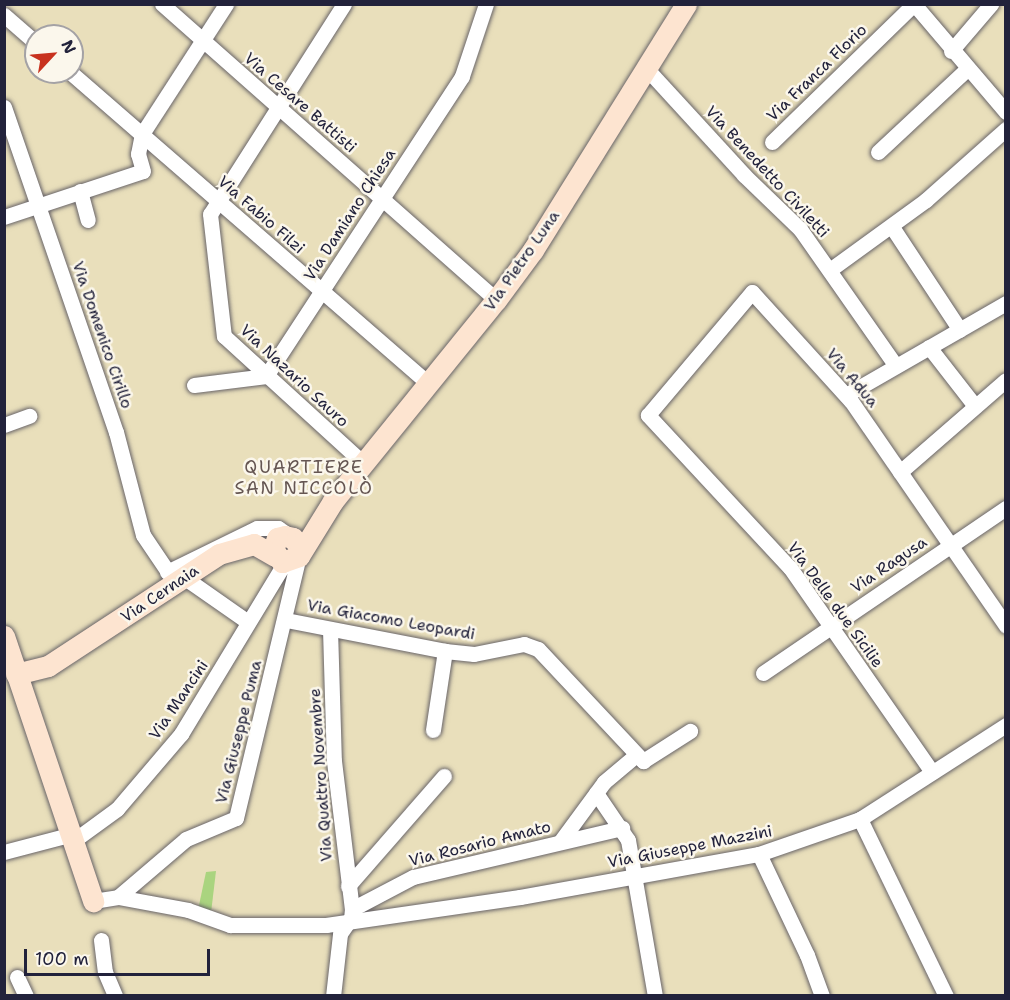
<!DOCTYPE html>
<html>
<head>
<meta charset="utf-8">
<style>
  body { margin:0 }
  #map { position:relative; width:1010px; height:1000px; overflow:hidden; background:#e9dfbb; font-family:"Shantell Sans",sans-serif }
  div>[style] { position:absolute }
  .green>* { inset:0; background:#aad47f }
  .roads { filter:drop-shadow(0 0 2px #686468) drop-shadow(0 0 2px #686468) }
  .street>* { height:15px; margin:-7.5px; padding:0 7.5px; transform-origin:7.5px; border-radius:7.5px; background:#fff }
  .secondary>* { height:21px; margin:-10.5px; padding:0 10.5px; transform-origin:10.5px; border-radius:10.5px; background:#fde4d0 }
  span { translate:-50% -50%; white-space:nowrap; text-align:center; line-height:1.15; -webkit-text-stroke:5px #fbf7ec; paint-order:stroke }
  .street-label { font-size:16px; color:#22223b }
  .neighbourhood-label { font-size:18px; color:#655652; letter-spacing:1.5px }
  .frame { position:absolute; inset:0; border:6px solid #22223b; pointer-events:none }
  .north { position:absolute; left:24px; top:24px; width:60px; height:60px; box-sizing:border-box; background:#fbf7ec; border:2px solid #a4a2a5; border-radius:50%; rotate:64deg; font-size:16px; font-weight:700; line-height:24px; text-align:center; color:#22223b }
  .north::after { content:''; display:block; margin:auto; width:21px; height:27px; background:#c8321e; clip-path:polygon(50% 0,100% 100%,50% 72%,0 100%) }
  .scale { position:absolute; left:24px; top:949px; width:186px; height:27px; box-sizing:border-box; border:3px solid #22223b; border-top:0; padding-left:8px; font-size:18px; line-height:21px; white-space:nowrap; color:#22223b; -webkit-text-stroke:4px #fbf7ec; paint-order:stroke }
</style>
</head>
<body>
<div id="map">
  <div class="green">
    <div style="clip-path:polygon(216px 871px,211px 913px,198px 910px,206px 872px)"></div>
  </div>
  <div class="roads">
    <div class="street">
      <div style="left:162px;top:4px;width:446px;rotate:41.5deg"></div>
      <div style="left:344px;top:4px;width:249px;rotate:122.5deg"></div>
      <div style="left:210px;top:214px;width:123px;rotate:83.5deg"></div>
      <div style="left:224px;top:336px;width:188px;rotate:42.4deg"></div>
      <div style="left:914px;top:4px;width:142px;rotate:49.6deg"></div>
      <div style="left:4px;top:15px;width:43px;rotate:41.2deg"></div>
      <div style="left:951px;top:51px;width:62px;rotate:-49.6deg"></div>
      <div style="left:646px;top:68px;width:145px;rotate:47.5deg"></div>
      <div style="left:744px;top:175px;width:78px;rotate:44deg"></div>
      <div style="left:800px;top:229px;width:167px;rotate:55deg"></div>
      <div style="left:70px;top:72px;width:476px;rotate:41deg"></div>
      <div style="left:4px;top:107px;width:344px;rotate:71deg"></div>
      <div style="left:116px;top:432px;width:106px;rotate:75.3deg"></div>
      <div style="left:143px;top:535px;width:59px;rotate:56deg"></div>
      <div style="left:772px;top:142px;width:198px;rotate:-44.2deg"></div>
      <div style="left:878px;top:152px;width:122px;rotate:-43deg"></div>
      <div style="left:80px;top:191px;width:30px;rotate:75deg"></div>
      <div style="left:4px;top:217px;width:146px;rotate:-18.3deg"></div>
      <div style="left:143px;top:171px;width:18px;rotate:-106deg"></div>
      <div style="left:138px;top:154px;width:20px;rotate:-79deg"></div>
      <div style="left:142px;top:134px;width:155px;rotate:-57.1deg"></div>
      <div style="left:892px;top:227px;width:123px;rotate:56.6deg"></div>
      <div style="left:831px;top:269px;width:117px;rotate:-36deg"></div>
      <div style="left:926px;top:200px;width:107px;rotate:-41.6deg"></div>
      <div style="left:929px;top:347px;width:75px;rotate:52.1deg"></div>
      <div style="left:194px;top:385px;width:73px;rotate:-7.1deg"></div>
      <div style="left:266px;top:376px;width:358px;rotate:-56.8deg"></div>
      <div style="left:462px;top:76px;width:76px;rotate:-71.6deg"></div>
      <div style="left:846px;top:395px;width:185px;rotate:-29.9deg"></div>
      <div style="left:4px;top:425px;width:27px;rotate:-20deg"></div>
      <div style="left:900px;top:472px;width:140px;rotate:-41deg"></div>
      <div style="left:167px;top:572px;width:100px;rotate:-26.1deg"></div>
      <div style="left:257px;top:528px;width:21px"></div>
      <div style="left:278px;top:528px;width:16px;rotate:35deg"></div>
      <div style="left:185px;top:578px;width:77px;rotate:34.9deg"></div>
      <div style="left:286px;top:620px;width:162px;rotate:11deg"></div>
      <div style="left:445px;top:651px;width:29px;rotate:6deg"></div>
      <div style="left:474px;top:654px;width:51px;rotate:-11.3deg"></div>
      <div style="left:524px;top:644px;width:15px;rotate:20deg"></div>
      <div style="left:538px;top:649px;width:154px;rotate:46.8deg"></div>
      <div style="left:643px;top:761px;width:56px;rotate:-32.6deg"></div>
      <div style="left:330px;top:629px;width:132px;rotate:88.3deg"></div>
      <div style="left:334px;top:761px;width:149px;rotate:83.1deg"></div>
      <div style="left:352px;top:909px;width:9px;rotate:96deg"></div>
      <div style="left:351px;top:918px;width:19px;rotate:125deg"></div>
      <div style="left:340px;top:934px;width:62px;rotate:96.4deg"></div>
      <div style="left:763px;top:673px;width:294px;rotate:-34.2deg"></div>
      <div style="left:433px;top:730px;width:80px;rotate:-81.4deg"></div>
      <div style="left:932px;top:772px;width:249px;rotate:-124.8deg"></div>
      <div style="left:790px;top:568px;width:209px;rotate:-132.9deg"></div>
      <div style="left:648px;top:415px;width:161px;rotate:-49.8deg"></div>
      <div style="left:752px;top:292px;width:147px;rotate:47.8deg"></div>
      <div style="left:851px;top:401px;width:273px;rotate:55.4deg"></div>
      <div style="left:596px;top:793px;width:57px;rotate:55.8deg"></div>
      <div style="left:628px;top:840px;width:158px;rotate:80.2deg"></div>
      <div style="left:860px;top:819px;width:197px;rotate:64.1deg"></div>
      <div style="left:560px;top:842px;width:74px;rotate:-53.7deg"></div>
      <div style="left:604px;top:782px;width:40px;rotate:-40deg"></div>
      <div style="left:4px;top:852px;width:71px;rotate:-14.6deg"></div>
      <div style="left:73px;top:834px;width:7px;rotate:16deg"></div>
      <div style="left:80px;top:836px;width:46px;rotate:-36.1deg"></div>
      <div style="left:117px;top:809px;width:99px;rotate:-49.5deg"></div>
      <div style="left:181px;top:734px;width:193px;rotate:-58.8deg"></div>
      <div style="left:281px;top:569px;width:14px;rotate:-36deg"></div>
      <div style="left:759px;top:854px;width:112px;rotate:64.6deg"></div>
      <div style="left:807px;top:955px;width:44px;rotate:69.9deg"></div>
      <div style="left:348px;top:886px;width:146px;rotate:-48.9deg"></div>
      <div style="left:118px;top:897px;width:71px;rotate:10.5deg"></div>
      <div style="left:188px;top:910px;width:45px;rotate:19.7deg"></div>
      <div style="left:230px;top:925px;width:96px"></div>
      <div style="left:326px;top:925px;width:196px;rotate:-8.2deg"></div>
      <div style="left:520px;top:897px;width:243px;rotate:-10.2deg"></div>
      <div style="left:759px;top:854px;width:107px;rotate:-19.1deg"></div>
      <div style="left:860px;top:819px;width:174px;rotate:-32.8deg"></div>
      <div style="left:93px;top:901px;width:25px;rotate:-9deg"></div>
      <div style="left:118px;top:897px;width:89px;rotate:-40.5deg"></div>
      <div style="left:186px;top:839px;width:54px;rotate:-22.8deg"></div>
      <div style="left:236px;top:818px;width:269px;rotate:-76.5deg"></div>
      <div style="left:352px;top:909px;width:69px;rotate:-27.7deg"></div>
      <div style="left:413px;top:877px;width:215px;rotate:-13.2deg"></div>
      <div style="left:101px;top:940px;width:32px;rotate:83deg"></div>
      <div style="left:105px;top:972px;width:26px;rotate:67deg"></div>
      <div style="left:17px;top:977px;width:21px;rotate:65deg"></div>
    </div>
    <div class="secondary">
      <div style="left:300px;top:549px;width:13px;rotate:-122deg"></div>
      <div style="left:293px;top:538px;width:8px;rotate:-166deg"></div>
      <div style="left:285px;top:536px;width:8px;rotate:166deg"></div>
      <div style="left:277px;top:538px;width:12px;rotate:110deg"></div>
      <div style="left:273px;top:549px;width:16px;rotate:55deg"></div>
      <div style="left:282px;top:562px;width:18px;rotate:-19deg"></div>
      <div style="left:299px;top:556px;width:65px;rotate:-58.3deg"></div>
      <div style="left:333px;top:501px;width:259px;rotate:-51deg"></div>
      <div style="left:496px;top:300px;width:62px;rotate:-53.5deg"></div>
      <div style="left:533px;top:250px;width:290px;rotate:-58.1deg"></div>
      <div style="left:4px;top:636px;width:280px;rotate:71.4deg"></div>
      <div style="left:16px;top:674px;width:33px;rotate:-14deg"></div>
      <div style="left:48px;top:666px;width:204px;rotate:-33.2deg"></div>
      <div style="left:219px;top:554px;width:36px;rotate:-16deg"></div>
      <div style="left:254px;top:544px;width:24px;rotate:30deg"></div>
    </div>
  </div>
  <div class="street-label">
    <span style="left:817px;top:73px;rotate:-44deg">Via Franca Florio</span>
    <span style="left:300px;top:103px;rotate:41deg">Via Cesare Battisti</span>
    <span style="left:767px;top:172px;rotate:47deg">Via Benedetto Civiletti</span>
    <span style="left:261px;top:215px;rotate:41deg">Via Fabio Filzi</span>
    <span style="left:350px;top:215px;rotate:-57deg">Via Damiano Chiesa</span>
    <span style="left:522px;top:261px;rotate:-55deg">Via Pietro Luna</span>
    <span style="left:102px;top:335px;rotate:71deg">Via Domenico Cirillo</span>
    <span style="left:294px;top:376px;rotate:43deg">Via Nazario Sauro</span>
    <span style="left:852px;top:378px;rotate:50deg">Via Adua</span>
    <span style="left:889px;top:565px;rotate:-34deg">Via Ragusa</span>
    <span style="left:160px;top:594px;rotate:-34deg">Via Cernaia</span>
    <span style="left:835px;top:605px;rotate:54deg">Via Delle due Sicilie</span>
    <span style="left:391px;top:620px;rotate:10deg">Via Giacomo Leopardi</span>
    <span style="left:179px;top:700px;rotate:-56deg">Via Mancini</span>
    <span style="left:239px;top:732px;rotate:-76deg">Via Giuseppe Puma</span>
    <span style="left:321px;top:775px;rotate:-94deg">Via Quattro Novembre</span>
    <span style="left:480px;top:844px;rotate:-14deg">Via Rosario Amato</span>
    <span style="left:690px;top:847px;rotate:-11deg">Via Giuseppe Mazzini</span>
  </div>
  <div class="neighbourhood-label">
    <span style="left:304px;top:478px">QUARTIERE<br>SAN NICCOLÒ</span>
  </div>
  <div class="frame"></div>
  <div class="north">N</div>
  <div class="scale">100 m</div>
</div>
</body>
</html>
